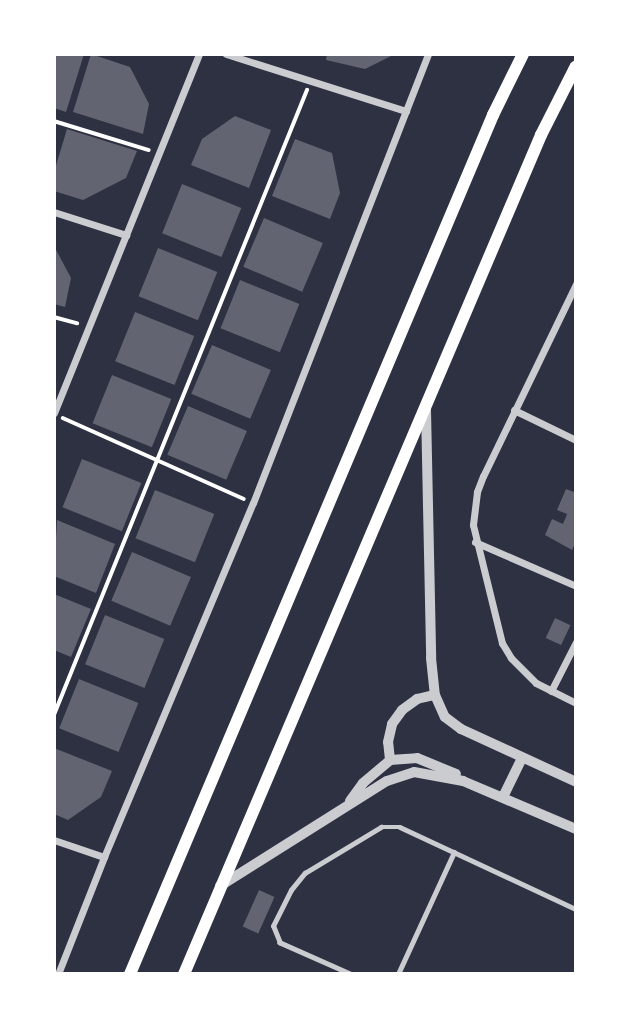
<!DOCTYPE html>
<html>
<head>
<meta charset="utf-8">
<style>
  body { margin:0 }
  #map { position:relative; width:630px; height:1028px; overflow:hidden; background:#2d3142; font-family:"Exo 2",sans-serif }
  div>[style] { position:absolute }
  .building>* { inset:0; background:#626471; transform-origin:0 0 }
  .path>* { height:3.5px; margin:-1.75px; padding:0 1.75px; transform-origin:1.75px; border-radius:1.75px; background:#fff }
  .service>* { height:4.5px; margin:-2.25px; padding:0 2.25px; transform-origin:2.25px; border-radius:2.25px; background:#caccd0 }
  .minor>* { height:7px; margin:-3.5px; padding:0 3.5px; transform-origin:3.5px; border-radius:3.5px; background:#caccd0 }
  .tertiary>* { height:10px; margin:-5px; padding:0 5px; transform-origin:5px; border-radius:5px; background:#caccd0 }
  .secondary>* { height:12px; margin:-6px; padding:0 6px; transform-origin:6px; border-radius:6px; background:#fff }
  span { translate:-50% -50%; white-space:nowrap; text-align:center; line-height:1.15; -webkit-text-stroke:7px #fff; paint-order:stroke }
  .frame { position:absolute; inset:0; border:56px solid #fff; pointer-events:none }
</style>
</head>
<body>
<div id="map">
  <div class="building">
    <div style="clip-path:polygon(54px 54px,84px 54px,66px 112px,54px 108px)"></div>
    <div style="clip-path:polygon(91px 54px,130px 67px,149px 104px,143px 134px,73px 112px)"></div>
    <div style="clip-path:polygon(327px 54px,395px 54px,365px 69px,326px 60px)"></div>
    <div style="clip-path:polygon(235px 116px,271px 130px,249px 188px,191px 165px,202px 139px)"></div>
    <div style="clip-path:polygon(67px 129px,137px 151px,126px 178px,83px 200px,54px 191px,54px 172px)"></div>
    <div style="clip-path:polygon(295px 139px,332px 153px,340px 193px,330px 219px,272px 196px)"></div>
    <div style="left:182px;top:184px;width:64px;height:53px;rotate:22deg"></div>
    <div style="left:264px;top:218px;width:64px;height:53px;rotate:23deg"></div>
    <div style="clip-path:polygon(54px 246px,71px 278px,65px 307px,54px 304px)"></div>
    <div style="left:158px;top:248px;width:64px;height:52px;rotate:22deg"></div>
    <div style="left:240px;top:280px;width:64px;height:52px;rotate:22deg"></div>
    <div style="left:135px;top:312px;width:64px;height:53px;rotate:22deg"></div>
    <div style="left:212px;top:345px;width:64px;height:53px;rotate:23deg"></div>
    <div style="left:112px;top:375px;width:64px;height:52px;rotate:22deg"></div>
    <div style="left:188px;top:406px;width:64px;height:53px;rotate:23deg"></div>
    <div style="left:82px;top:459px;width:64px;height:52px;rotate:22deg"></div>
    <div style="clip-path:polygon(576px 488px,576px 541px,572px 550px,545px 535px,552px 519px,563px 524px,567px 514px,557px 510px,566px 489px,574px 492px)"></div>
    <div style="left:155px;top:490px;width:64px;height:52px;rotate:22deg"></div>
    <div style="clip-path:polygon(57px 520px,115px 544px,96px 593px,54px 576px)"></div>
    <div style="left:132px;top:552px;width:64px;height:53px;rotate:23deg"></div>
    <div style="clip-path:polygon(54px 594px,91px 609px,71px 657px,54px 650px)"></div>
    <div style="left:105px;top:615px;width:64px;height:53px;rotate:22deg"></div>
    <div style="left:555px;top:618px;width:17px;height:22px;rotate:25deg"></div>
    <div style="left:79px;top:679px;width:64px;height:53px;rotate:22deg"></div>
    <div style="clip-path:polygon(54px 748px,112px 771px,101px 797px,68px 820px,54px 814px)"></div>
    <div style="left:259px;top:890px;width:17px;height:40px;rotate:24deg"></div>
  </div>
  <div class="path">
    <div style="left:54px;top:121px;width:99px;rotate:17deg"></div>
    <div style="left:54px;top:317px;width:24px;rotate:15deg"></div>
    <div style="left:63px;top:418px;width:198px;rotate:24.1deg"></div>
    <div style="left:54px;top:715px;width:674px;rotate:-67.96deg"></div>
  </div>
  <div class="service">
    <div style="left:350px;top:974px;width:77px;rotate:-156.1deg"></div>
    <div style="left:280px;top:943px;width:18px;rotate:-112deg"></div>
    <div style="left:273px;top:926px;width:40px;rotate:-63.4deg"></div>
    <div style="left:291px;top:890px;width:22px;rotate:-51deg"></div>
    <div style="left:305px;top:873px;width:89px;rotate:-31.2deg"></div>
    <div style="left:381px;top:827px;width:19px"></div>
    <div style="left:400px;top:827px;width:194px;rotate:25deg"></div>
    <div style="left:398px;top:974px;width:134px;rotate:-65.3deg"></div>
  </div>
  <div class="minor">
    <div style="left:226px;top:54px;width:189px;rotate:17.6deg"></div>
    <div style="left:54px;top:212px;width:76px;rotate:17.7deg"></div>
    <div style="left:576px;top:284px;width:213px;rotate:115.8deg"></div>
    <div style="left:483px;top:476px;width:17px;rotate:111deg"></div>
    <div style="left:477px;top:492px;width:33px;rotate:97deg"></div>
    <div style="left:473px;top:525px;width:122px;rotate:76.2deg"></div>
    <div style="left:502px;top:643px;width:17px;rotate:59deg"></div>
    <div style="left:511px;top:658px;width:35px;rotate:45deg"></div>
    <div style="left:536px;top:683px;width:45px;rotate:26.6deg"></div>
    <div style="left:514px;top:410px;width:69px;rotate:25.8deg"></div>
    <div style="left:54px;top:413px;width:387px;rotate:-68deg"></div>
    <div style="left:475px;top:542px;width:110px;rotate:23.5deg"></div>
    <div style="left:551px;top:691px;width:55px;rotate:-63deg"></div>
    <div style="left:54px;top:840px;width:53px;rotate:18.8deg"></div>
    <div style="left:58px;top:974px;width:126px;rotate:-68.5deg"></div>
    <div style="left:104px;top:857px;width:384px;rotate:-67.2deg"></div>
    <div style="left:253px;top:503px;width:482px;rotate:-68.7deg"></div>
  </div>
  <div class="tertiary">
    <div style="left:426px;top:410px;width:248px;rotate:88.8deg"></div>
    <div style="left:431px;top:658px;width:37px;rotate:84deg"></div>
    <div style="left:435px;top:695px;width:24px;rotate:66deg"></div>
    <div style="left:445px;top:717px;width:20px;rotate:37deg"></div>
    <div style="left:461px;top:729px;width:127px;rotate:24.7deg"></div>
    <div style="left:390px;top:760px;width:18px;rotate:-96deg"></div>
    <div style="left:388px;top:742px;width:18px;rotate:-77deg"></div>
    <div style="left:392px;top:724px;width:17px;rotate:-54deg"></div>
    <div style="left:402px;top:710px;width:19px;rotate:-36deg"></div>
    <div style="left:417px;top:699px;width:18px;rotate:-13deg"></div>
    <div style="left:503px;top:797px;width:43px;rotate:-64deg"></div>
    <div style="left:350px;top:801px;width:22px;rotate:-54deg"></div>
    <div style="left:363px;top:783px;width:35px;rotate:-40deg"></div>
    <div style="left:390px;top:760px;width:27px;rotate:-4deg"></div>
    <div style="left:417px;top:758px;width:42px;rotate:22.3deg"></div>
    <div style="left:220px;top:886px;width:197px;rotate:-32.2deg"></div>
    <div style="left:387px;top:781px;width:28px;rotate:-18deg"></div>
    <div style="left:414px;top:772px;width:50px;rotate:10.4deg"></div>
    <div style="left:463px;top:781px;width:123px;rotate:23deg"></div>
  </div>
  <div class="secondary">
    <div style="left:130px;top:974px;width:933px;rotate:-67.09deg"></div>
    <div style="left:493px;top:115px;width:68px;rotate:-63.8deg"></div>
    <div style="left:184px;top:974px;width:912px;rotate:-66.95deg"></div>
    <div style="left:541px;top:135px;width:77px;rotate:-63.1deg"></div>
  </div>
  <div class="frame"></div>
</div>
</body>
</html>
